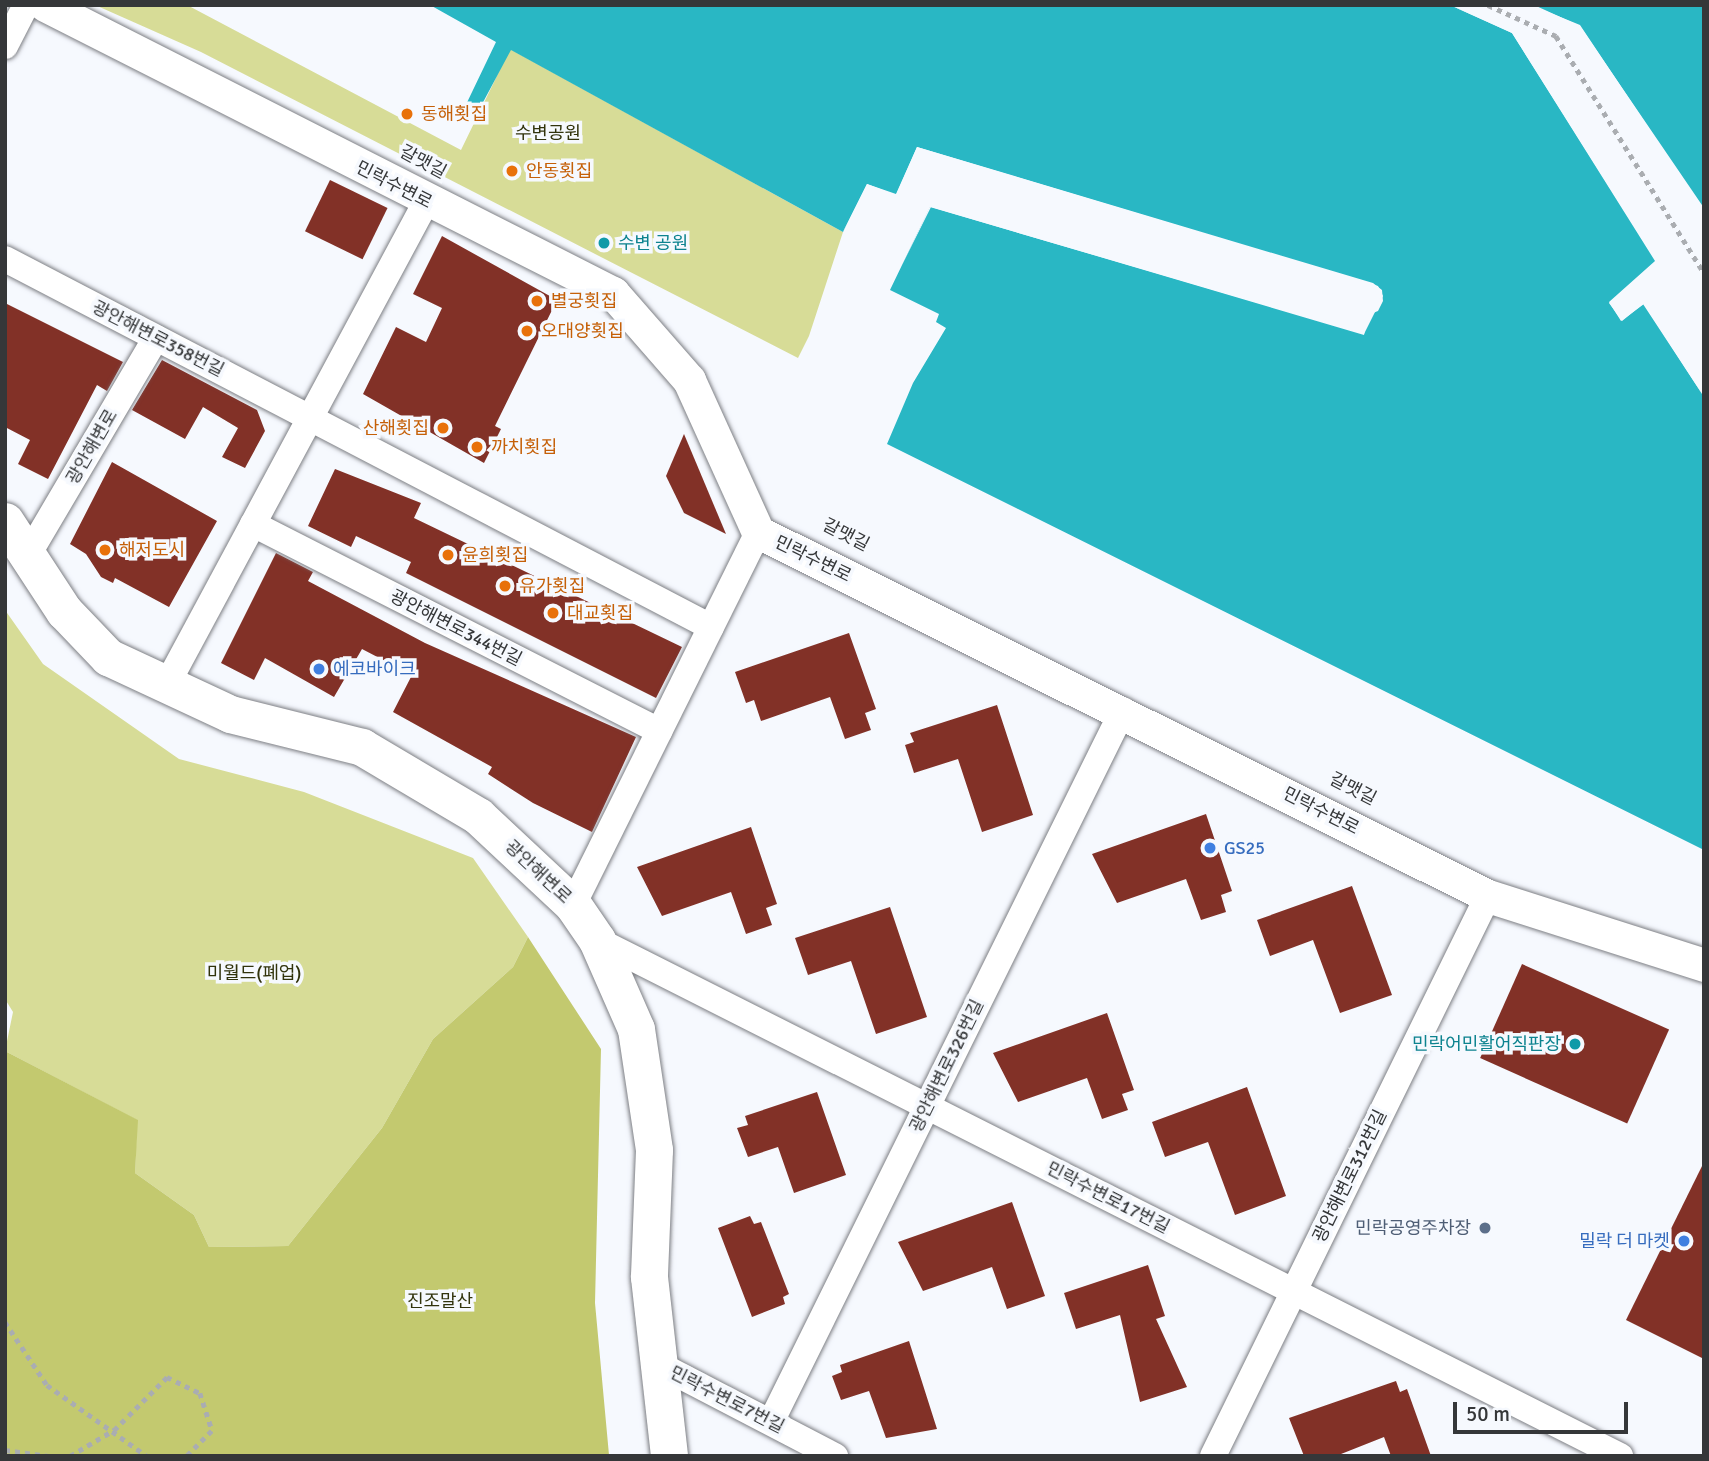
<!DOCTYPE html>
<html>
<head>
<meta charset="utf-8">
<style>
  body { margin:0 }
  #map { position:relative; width:1709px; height:1461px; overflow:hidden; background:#f6f9fe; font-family:Signika,"Noto Sans KR",sans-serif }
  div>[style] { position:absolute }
  .green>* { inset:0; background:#d7dc97 }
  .forest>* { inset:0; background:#c3c96f }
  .water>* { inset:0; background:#29b7c4 }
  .pier>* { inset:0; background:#f6f9fe }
  .building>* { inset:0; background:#823127; transform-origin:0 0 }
  .path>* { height:4.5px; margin-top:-2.25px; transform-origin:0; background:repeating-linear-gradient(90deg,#aaadb1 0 5px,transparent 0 10px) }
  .roads { filter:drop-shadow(0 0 2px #7d7f84) drop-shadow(0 0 2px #7d7f84) }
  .minor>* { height:26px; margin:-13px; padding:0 13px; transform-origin:13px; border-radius:13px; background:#fff }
  .tertiary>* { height:33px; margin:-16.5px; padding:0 16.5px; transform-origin:16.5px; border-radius:16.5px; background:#fff }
  .secondary>* { height:37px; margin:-18.5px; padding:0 18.5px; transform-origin:18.5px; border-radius:18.5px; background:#fff }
  .dots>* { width:19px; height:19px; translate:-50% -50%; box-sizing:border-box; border:4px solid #f6f9fe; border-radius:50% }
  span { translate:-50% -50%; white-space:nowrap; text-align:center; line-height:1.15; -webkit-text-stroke:7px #f6f9fe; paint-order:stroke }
  .food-label { font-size:18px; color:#c56008 }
  .left { translate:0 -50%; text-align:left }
  .right { translate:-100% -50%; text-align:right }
  .park-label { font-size:18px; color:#31330c }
  .street-label { font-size:18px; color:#353739 }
  .culture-label { font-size:18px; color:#0d838f }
  .shop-label { font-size:18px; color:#366cbe }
  .service-label { font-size:18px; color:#4e5e75 }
  .frame { position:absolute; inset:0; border:7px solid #353739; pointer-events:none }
  .scale { position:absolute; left:1453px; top:1402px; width:175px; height:32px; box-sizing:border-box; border:4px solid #353739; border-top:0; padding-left:9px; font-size:21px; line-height:24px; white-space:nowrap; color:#353739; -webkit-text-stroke:5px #f6f9fe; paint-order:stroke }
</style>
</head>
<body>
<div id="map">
  <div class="green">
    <div style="clip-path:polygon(95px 5px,187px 5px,461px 150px,510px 49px,843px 232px,809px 336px,798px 358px,201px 52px)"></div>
    <div style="clip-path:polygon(5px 610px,43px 664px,179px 759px,304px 792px,473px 858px,528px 937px,513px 967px,433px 1039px,382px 1128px,288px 1246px,209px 1247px,194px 1215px,135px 1173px,137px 1120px,5px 1051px,13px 1012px,5px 999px)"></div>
  </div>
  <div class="forest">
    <div style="clip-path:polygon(528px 937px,601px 1049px,595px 1303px,609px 1455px,5px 1456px,5px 1051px,138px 1120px,135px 1173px,194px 1215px,209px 1247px,288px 1246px,382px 1128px,433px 1039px,513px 967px)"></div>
  </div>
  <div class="water">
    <div style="clip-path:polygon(430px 5px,1450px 5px,1512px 33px,1656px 261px,1609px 303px,1622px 321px,1643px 304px,1704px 397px,1704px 850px,887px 444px,913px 383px,946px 328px,936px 322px,939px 314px,890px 290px,930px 207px,1364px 334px,1383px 296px,1378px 286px,917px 147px,896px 195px,867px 184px,843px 232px,511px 50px,473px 121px,461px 115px,496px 42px)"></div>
    <div style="clip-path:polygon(1534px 5px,1704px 5px,1704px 208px,1580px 26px)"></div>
  </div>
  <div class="pier">
    <div style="clip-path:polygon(1450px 5px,1515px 31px,1659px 260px,1613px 303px,1622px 316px,1646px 301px,1704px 397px,1644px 304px,1621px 321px,1609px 302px,1655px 261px,1512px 33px)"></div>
    <div style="clip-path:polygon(1531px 5px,1580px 25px,1704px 211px,1578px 28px)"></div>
    <div style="clip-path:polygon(917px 147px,1373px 283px,1382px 290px,1383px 301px,1378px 311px,1368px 315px,1364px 335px,931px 207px,903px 263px,931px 204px,1362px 330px,1365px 313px,1380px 300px,1372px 286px,919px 151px,899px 197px,869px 188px,843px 232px,867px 184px,896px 194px)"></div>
  </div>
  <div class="building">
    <div style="left:330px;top:180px;width:64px;height:57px;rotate:26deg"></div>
    <div style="clip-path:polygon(442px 236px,557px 300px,495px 426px,501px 429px,484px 463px,363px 394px,396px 327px,426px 342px,442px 308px,413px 294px)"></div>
    <div style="clip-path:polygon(5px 303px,123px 362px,107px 391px,97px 385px,48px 479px,18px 464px,30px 440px,5px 427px)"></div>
    <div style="clip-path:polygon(162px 360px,257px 410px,265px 431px,245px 468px,222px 457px,238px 428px,203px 407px,185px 439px,132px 410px)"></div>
    <div style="clip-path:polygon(684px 434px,726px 534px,684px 513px,666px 476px)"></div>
    <div style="clip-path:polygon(112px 462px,217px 521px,169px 607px,115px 578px,113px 583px,101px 577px,86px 554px,70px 544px)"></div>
    <div style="clip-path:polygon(335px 469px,421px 503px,414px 518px,682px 647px,656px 698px,406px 573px,411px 562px,356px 536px,351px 547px,308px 526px)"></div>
    <div style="clip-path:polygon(276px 553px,313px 572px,308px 581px,425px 643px,636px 737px,592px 832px,533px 803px,488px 774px,492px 767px,393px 712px,412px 675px,362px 649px,334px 697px,265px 658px,254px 680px,221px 663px)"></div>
    <div style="clip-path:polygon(849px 633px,876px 709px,865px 713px,871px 730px,845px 739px,830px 697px,761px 721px,754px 700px,746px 703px,735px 672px)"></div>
    <div style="clip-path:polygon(997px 705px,1033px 815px,982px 832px,958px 759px,914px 773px,905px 745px,914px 742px,910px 733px)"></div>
    <div style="clip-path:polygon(1206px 814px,1232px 891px,1221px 895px,1226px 912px,1201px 920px,1186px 879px,1117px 903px,1092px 854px)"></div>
    <div style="clip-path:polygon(751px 827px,777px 904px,766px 908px,772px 925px,746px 934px,731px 892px,662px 916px,637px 867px)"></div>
    <div style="clip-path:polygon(1352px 886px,1392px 995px,1340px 1013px,1313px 940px,1270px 956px,1257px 920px)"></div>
    <div style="clip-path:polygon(890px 907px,927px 1017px,876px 1034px,851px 961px,808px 975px,795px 938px)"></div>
    <div style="left:1522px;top:964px;width:161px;height:103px;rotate:24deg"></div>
    <div style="clip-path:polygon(1107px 1013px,1134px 1090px,1122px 1094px,1128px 1110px,1102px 1119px,1087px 1078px,1018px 1102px,993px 1053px)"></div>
    <div style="clip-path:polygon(1247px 1087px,1286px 1196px,1235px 1215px,1208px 1142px,1165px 1157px,1152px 1122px)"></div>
    <div style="clip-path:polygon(817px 1092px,846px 1175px,794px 1193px,778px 1147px,748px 1157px,737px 1128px,748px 1125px,745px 1116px)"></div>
    <div style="clip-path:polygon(1704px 1162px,1704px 1359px,1626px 1320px)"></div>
    <div style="clip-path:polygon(1012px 1202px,1045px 1296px,1007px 1309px,992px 1267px,923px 1291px,898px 1242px)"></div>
    <div style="clip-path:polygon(750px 1216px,754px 1224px,761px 1222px,789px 1294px,783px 1297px,785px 1304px,752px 1317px,718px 1228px)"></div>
    <div style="clip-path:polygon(1148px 1265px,1165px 1316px,1156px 1319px,1187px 1387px,1140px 1402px,1120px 1315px,1076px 1329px,1064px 1293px)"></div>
    <div style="clip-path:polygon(909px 1341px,937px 1429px,886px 1438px,869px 1391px,841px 1400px,832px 1376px,842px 1372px,840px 1365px)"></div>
    <div style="clip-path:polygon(1396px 1381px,1400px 1392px,1407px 1389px,1431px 1456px,1391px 1456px,1384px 1437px,1336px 1456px,1304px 1456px,1289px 1418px)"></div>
  </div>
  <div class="path">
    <div style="left:1488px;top:5px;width:75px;rotate:24.5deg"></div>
    <div style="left:1556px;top:36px;width:279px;rotate:58deg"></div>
    <div style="left:5px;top:1322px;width:76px;rotate:56.3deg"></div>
    <div style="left:47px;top:1385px;width:123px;rotate:35.4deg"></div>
    <div style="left:5px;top:1450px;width:44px;rotate:7.8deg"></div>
    <div style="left:70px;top:1456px;width:51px;rotate:-30.6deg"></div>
    <div style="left:114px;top:1430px;width:75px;rotate:-45deg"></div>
    <div style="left:167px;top:1377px;width:37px;rotate:26deg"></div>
    <div style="left:200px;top:1393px;width:40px;rotate:72deg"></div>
    <div style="left:212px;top:1431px;width:35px;rotate:135deg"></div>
  </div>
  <div class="roads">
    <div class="minor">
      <div style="left:5px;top:46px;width:46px;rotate:-62.9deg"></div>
      <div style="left:5px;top:259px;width:796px;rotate:27.53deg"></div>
      <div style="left:253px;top:524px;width:456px;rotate:27deg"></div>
      <div style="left:28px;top:555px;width:252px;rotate:-59.5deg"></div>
      <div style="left:165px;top:688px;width:552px;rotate:-61.76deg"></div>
      <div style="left:573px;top:905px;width:416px;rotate:-63.6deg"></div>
      <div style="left:597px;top:940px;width:1146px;rotate:26.77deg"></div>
      <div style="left:656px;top:1363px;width:202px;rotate:27.5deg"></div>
      <div style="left:771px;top:1422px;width:794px;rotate:-63.69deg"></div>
      <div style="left:1213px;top:1456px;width:624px;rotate:-63.85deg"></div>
    </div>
    <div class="tertiary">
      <div style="left:45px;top:5px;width:637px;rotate:26.89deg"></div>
      <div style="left:613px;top:293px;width:116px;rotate:48.9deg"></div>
      <div style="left:689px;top:380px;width:167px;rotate:65.6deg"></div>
      <div style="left:758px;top:532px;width:816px;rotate:26.5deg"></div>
      <div style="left:1488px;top:896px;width:227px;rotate:17.7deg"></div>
    </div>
    <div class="secondary">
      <div style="left:5px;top:521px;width:108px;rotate:56.8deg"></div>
      <div style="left:64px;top:611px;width:64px;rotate:46.3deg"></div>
      <div style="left:108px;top:657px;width:135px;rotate:25deg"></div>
      <div style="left:230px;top:714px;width:136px;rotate:14deg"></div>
      <div style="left:362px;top:747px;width:135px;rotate:30.7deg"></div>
      <div style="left:478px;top:816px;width:130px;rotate:43.1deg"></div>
      <div style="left:573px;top:905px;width:42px;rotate:55.6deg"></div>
      <div style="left:597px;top:940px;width:97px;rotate:66.3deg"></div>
      <div style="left:636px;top:1029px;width:122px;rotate:81.5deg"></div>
      <div style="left:654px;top:1150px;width:127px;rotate:92.3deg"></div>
      <div style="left:649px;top:1277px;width:180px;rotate:83.6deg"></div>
    </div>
  </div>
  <div class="dots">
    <div style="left:407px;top:114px;background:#e8710a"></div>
    <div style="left:512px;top:171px;background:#e8710a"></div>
    <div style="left:604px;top:243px;background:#0f9aa8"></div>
    <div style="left:537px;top:301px;background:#e8710a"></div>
    <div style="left:527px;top:331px;background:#e8710a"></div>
    <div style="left:443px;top:428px;background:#e8710a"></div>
    <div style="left:477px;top:447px;background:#e8710a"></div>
    <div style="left:105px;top:550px;background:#e8710a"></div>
    <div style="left:448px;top:555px;background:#e8710a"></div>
    <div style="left:505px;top:586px;background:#e8710a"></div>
    <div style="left:553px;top:613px;background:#e8710a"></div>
    <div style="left:319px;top:669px;background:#3f7fe0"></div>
    <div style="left:1210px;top:848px;background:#3f7fe0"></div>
    <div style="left:1575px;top:1044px;background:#0f9aa8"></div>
    <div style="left:1485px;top:1228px;background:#5c6f8a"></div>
    <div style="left:1684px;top:1241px;background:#3f7fe0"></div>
  </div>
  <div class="food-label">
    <span class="left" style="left:421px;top:114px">동해횟집</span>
    <span class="left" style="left:526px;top:171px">안동횟집</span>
    <span class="left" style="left:551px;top:301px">별궁횟집</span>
    <span class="left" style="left:541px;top:331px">오대양횟집</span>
    <span class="right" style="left:429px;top:428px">산해횟집</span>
    <span class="left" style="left:491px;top:447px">까치횟집</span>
    <span class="left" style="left:119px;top:550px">해저도시</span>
    <span class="left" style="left:462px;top:555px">윤희횟집</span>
    <span class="left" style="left:519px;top:586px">유가횟집</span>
    <span class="left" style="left:567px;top:613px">대교횟집</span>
  </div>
  <div class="park-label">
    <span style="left:548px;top:133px">수변공원</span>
    <span style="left:254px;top:973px">미월드(폐업)</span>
    <span style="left:440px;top:1301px">진조말산</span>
  </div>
  <div class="street-label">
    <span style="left:423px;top:162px;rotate:28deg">갈맷길</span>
    <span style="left:394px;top:185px;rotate:27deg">민락수변로</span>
    <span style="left:158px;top:339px;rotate:27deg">광안해변로358번길</span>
    <span style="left:92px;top:447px;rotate:-60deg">광안해변로</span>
    <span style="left:846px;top:535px;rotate:27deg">갈맷길</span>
    <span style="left:813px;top:559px;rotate:26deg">민락수변로</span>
    <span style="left:456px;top:628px;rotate:27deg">광안해변로344번길</span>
    <span style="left:1353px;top:789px;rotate:27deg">갈맷길</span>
    <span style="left:1321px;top:811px;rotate:27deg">민락수변로</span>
    <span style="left:538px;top:872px;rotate:43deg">광안해변로</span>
    <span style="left:947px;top:1066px;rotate:-64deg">광안해변로326번길</span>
    <span style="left:1350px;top:1176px;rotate:-64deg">광안해변로312번길</span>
    <span style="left:1108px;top:1198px;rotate:27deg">민락수변로17번길</span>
    <span style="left:727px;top:1400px;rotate:27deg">민락수변로7번길</span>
  </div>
  <div class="culture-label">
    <span class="left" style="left:618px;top:243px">수변 공원</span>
    <span class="right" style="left:1561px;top:1044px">민락어민활어직판장</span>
  </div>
  <div class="shop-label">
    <span class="left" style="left:333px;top:669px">에코바이크</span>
    <span class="left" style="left:1224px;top:848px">GS25</span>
    <span class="right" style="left:1670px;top:1241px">밀락 더 마켓</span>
  </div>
  <div class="service-label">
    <span class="right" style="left:1471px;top:1228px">민락공영주차장</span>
  </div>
  <div class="frame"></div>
  <div class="scale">50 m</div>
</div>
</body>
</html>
